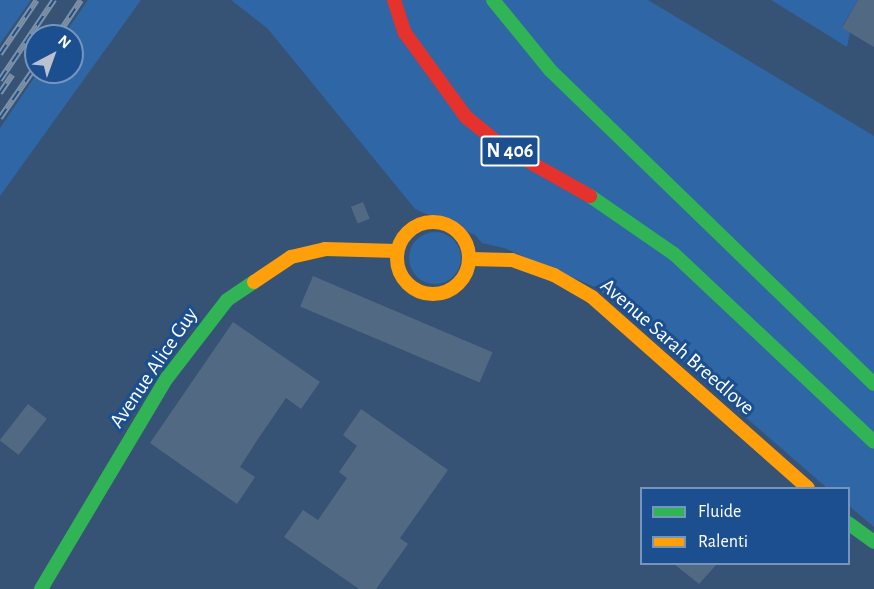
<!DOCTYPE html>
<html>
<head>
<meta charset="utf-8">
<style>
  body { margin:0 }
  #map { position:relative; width:874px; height:589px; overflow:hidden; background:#365274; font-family:"Alegreya Sans",sans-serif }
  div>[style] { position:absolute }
  .green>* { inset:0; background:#2f66a5 }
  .round { border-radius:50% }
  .building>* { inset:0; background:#526984; transform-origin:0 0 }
  .fast>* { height:14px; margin:-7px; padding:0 7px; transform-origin:7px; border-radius:7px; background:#30b455 }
  .slow>* { height:14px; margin:-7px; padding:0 7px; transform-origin:7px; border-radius:7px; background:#ff9f0a }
  .slow>.ring { margin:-7px; padding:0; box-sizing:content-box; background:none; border:14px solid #ff9f0a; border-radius:50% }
  .jam>* { height:14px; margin:-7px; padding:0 7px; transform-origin:7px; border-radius:7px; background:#e5322d }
  .rail>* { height:6px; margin-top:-3px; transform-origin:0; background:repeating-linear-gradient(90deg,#1b4f8f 0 11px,#7e92a7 0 22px); box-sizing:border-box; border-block:2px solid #7e92a7 }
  span { translate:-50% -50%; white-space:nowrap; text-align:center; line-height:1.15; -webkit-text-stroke:6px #1b4f8f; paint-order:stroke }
  .shield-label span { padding:2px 4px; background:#1b4f8f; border:2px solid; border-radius:4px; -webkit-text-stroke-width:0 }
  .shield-label { font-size:20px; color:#fff; font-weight:700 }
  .street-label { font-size:21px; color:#fff }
  .legend { position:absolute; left:640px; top:487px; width:210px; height:78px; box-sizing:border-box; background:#1b4f8f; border:2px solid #7695bc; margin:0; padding:8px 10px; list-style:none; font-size:18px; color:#fff }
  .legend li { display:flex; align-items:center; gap:12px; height:30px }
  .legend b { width:30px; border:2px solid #7695bc }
  .north { position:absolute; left:24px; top:24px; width:60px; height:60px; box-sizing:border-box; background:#1b4f8f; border:2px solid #7695bc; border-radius:50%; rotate:41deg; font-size:16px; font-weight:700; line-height:24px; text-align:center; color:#fff }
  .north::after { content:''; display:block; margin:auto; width:21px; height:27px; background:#b9c2ce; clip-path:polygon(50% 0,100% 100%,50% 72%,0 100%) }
</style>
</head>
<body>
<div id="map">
  <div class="green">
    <div style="clip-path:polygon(0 0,31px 0,0 44px)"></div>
    <div style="clip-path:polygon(88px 0,141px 0,0 196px,0 128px,38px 72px,72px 72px,72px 36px,63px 36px)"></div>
    <div style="clip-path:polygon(231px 0,648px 0,874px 136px,874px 527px,849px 506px,848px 488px,827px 488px,597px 288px,504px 248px,482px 243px,475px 235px,415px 209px,268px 29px)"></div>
    <div style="clip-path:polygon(771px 0,858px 0,842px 27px,850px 33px,847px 47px)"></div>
    <div class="round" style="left:409px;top:232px;width:52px;height:52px"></div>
  </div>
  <div class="building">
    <div style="clip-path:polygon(858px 0,874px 0,874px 47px,842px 28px)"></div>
    <div style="left:363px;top:202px;width:18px;height:13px;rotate:68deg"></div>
    <div style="left:313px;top:276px;width:195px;height:33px;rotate:23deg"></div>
    <div style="clip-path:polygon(233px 322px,320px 382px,301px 409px,286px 398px,258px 439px,240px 467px,255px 477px,237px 504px,150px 443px)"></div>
    <div style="left:28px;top:404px;width:24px;height:46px;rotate:38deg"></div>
    <div style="clip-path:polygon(361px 409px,448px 470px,400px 538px,408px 544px,376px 589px,359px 589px,284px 537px,303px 510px,318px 520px,347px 478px,339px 472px,357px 446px,343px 435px)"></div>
    <div style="clip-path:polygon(674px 564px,717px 564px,699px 584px)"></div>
  </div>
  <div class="fast">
    <div style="left:493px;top:0;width:90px;rotate:50.8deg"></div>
    <div style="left:550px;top:70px;width:451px;rotate:44.1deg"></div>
    <div style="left:590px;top:196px;width:102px;rotate:34.6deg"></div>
    <div style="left:674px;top:254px;width:274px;rotate:43.2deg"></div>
    <div style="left:848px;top:523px;width:32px;rotate:36deg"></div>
    <div style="left:41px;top:589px;width:246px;rotate:-59.2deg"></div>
    <div style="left:167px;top:378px;width:98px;rotate:-52.4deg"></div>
    <div style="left:227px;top:300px;width:32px;rotate:-34deg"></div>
  </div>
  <div class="slow">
    <div class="ring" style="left:397px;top:222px;width:58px;height:58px"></div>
    <div style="left:470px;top:259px;width:42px;rotate:1.4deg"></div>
    <div style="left:512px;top:260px;width:45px;rotate:19.7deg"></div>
    <div style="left:554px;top:275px;width:44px;rotate:30.1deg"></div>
    <div style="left:592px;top:297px;width:288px;rotate:41.5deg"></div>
    <div style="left:254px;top:282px;width:45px;rotate:-34deg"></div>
    <div style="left:291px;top:257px;width:35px;rotate:-13deg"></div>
    <div style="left:325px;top:249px;width:72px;rotate:1.6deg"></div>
  </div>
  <div class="jam">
    <div style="left:394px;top:0;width:35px;rotate:72deg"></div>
    <div style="left:405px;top:33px;width:104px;rotate:54deg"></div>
    <div style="left:466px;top:117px;width:48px;rotate:39deg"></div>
    <div style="left:503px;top:147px;width:100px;rotate:29.4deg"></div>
  </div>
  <div class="rail">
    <div style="left:57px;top:36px;width:43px;rotate:-56.3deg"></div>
    <div style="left:0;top:54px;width:65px;rotate:-55.6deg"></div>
    <div style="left:0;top:80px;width:97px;rotate:-56deg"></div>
    <div style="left:0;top:93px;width:22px;rotate:-56deg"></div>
    <div style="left:0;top:118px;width:63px;rotate:-55.3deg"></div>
  </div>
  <div class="shield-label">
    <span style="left:510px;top:151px">N 406</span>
  </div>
  <div class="street-label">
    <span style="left:677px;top:347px;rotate:41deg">Avenue Sarah Breedlove</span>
    <span style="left:154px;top:368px;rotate:-56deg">Avenue Alice Guy</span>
  </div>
  <ul class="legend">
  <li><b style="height:8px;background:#30b455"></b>Fluide</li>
  <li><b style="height:8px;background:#ff9f0a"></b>Ralenti</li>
  </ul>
  <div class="north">N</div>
</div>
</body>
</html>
